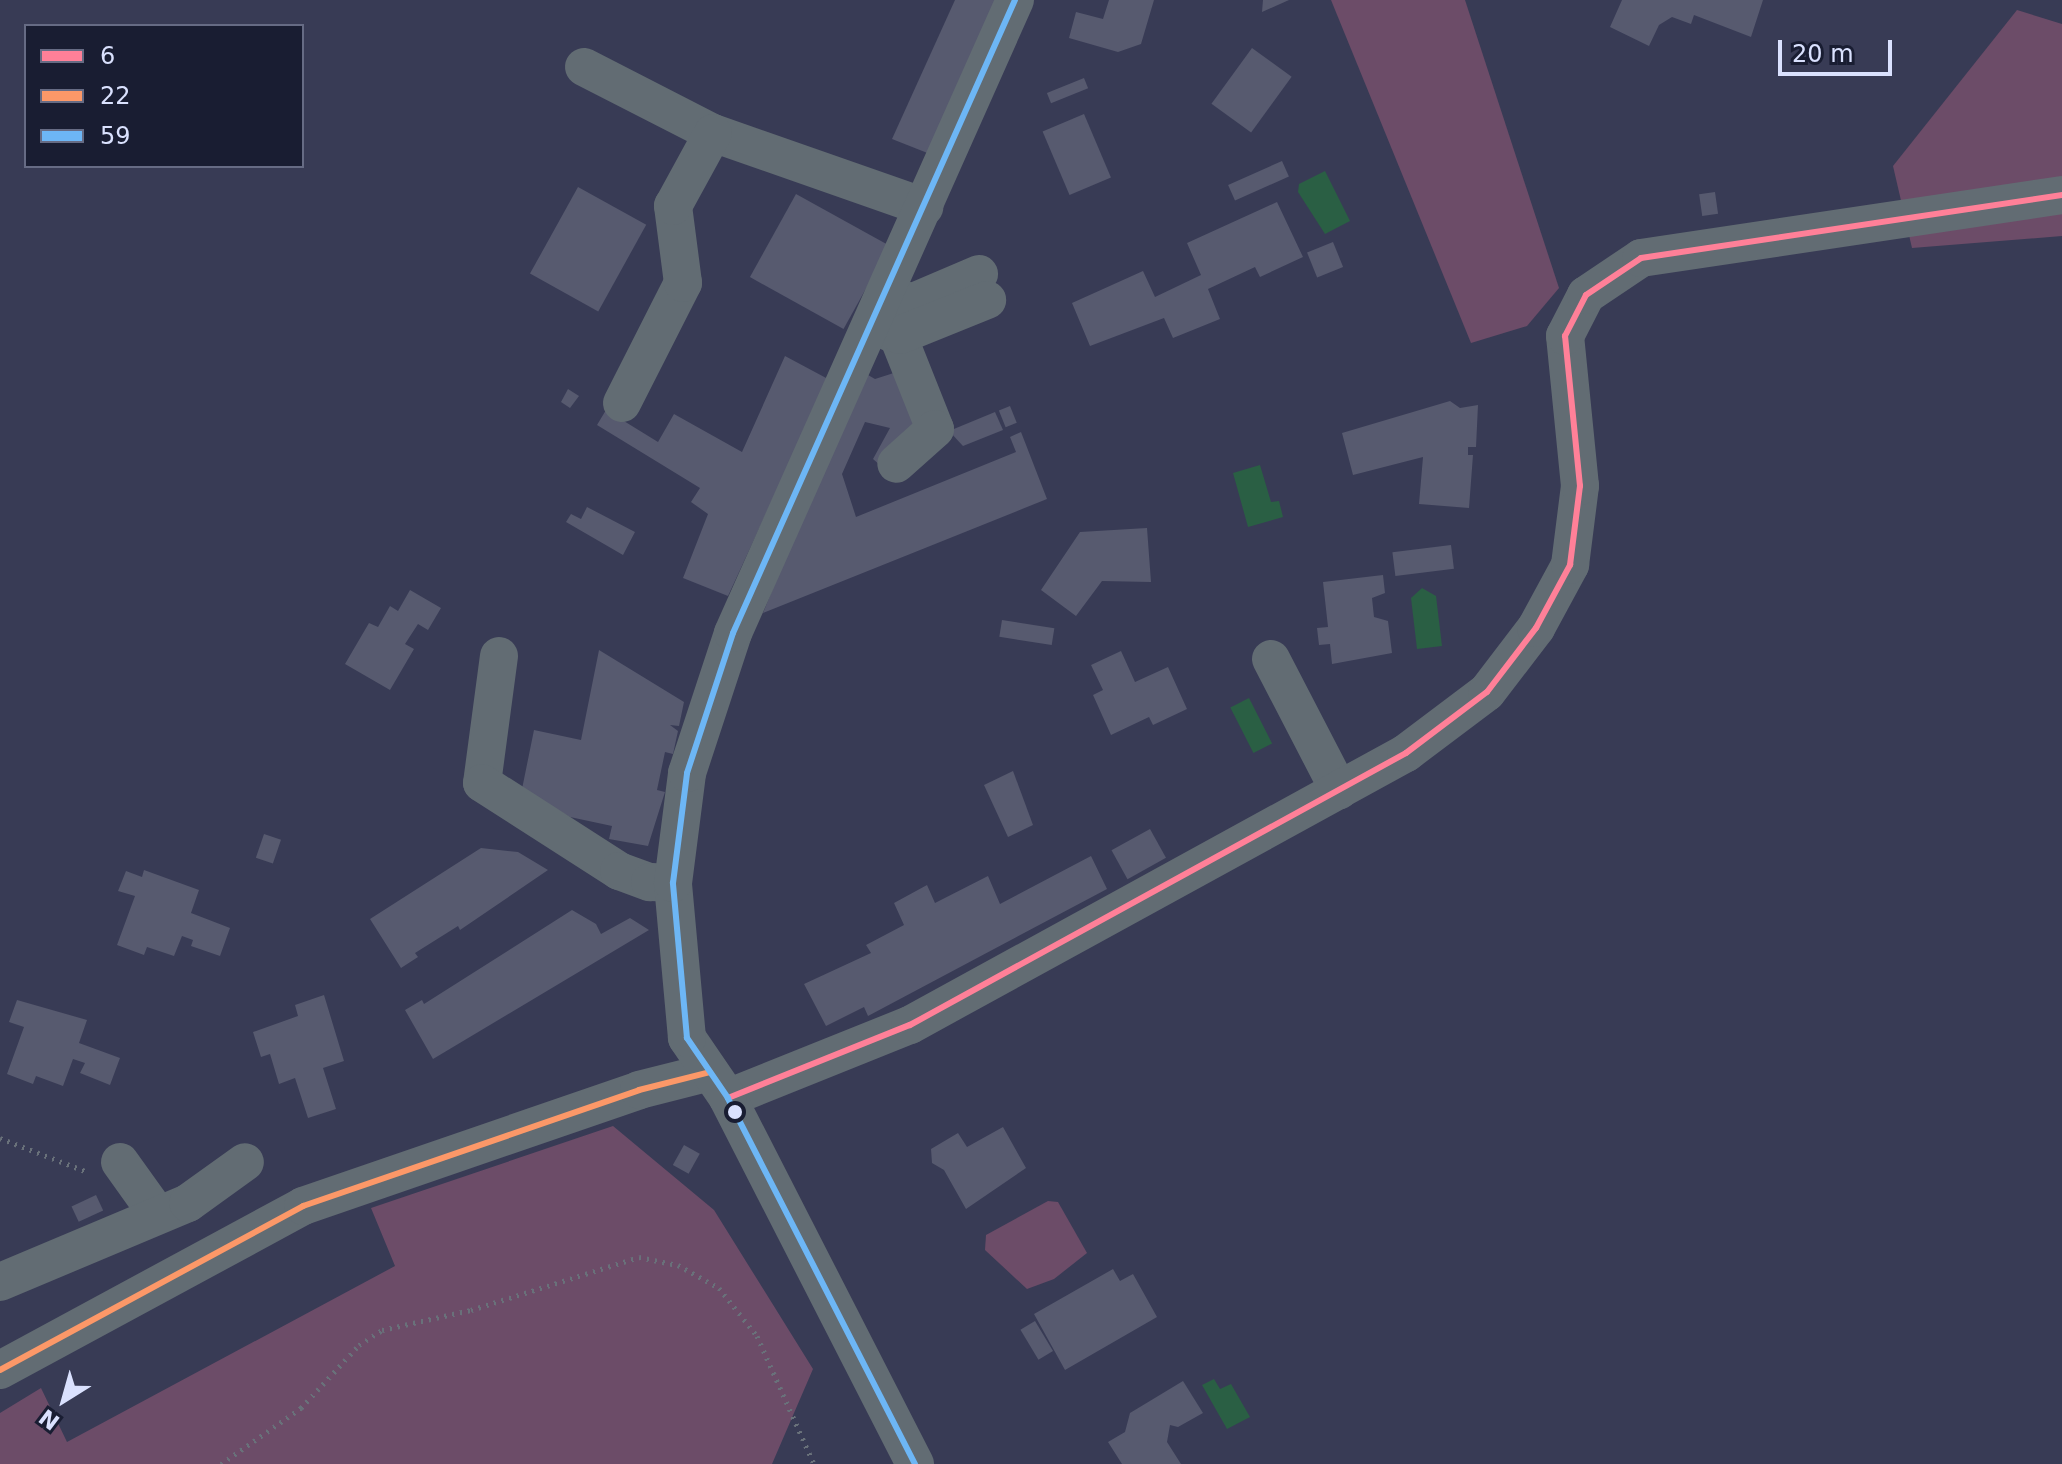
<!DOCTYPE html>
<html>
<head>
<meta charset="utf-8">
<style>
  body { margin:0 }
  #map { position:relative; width:2062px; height:1464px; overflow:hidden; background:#383b55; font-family:"DejaVu Sans",sans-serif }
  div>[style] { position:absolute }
  .green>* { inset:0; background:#6c4c68 }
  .water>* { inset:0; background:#2a5f44; transform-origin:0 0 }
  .building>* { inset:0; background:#575a6f; transform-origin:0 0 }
  .path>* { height:5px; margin-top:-2.5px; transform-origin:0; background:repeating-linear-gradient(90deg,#69717a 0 2px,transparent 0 8px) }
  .minor>* { height:38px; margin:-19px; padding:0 19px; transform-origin:19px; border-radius:19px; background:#626c73 }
  .bus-1>* { height:6px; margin:-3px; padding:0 3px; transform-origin:3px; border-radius:3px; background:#ff8098 }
  .bus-2>* { height:6px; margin:-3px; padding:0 3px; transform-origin:3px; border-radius:3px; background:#fc9868 }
  .bus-3>* { height:6px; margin:-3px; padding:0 3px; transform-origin:3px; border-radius:3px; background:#6db6f5 }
  .dots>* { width:22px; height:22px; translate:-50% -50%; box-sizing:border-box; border:4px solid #191d32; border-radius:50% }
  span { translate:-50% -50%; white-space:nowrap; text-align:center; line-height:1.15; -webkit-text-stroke:6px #191d32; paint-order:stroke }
  .legend { position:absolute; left:24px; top:24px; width:280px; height:144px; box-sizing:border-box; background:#191d32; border:2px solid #666b84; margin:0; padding:10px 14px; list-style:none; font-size:24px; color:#dae1fe }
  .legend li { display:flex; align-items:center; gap:16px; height:40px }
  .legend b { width:40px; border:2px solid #666b84 }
  .north { position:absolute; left:24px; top:1360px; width:80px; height:80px; -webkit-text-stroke:6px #191d32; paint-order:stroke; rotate:217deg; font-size:22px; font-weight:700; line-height:32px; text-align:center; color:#dae1fe }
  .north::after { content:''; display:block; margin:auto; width:28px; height:36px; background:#dae1fe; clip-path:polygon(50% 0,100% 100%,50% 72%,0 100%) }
  .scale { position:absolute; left:1778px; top:40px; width:114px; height:36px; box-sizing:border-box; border:4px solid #dae1fe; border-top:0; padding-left:10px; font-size:24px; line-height:28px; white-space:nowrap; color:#dae1fe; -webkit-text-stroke:6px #191d32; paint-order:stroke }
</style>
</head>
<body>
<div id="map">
  <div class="green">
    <div style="clip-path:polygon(1331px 0,1465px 0,1559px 288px,1527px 326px,1471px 343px)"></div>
    <div style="clip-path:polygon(2017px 10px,2062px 24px,2062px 236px,1912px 248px,1893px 166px)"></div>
    <div style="clip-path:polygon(613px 1126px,714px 1210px,813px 1369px,772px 1464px,0 1464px,0 1413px,41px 1388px,67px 1442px,395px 1266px,371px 1208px)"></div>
    <div style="clip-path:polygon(1048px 1201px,1058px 1202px,1087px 1253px,1054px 1279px,1027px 1289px,985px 1250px,986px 1235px)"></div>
  </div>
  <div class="water">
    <div style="clip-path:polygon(1325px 171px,1350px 221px,1325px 234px,1298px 192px,1299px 184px)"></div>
    <div style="clip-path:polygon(1260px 465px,1271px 502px,1279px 501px,1283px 517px,1248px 527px,1233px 473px)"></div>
    <div style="clip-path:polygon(1422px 588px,1436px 596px,1442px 646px,1417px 649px,1411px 598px)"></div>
    <div style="left:1249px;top:698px;width:51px;height:21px;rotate:63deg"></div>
    <div style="clip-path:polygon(1214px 1379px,1220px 1389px,1231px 1384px,1250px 1417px,1227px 1429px,1202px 1385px)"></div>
  </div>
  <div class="building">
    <div style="clip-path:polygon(955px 0,995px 0,930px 154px,892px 139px)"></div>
    <div style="clip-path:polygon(1109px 0,1154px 0,1141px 44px,1118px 52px,1069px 38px,1076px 12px,1103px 19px)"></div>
    <div style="clip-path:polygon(1263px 0,1289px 0,1262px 12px)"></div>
    <div style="clip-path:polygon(1622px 0,1763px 0,1751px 37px,1694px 15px,1691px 24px,1672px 17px,1659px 25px,1649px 46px,1610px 27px)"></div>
    <div style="left:1252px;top:48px;width:49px;height:69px;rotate:36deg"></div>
    <div style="left:1084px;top:78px;width:11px;height:40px;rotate:68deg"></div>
    <div style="left:1084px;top:114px;width:69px;height:45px;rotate:67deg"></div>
    <div style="left:1282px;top:161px;width:17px;height:59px;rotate:66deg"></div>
    <div style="left:578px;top:187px;width:78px;height:99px;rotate:29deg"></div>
    <div style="left:1715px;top:192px;width:22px;height:16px;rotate:82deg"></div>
    <div style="left:796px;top:194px;width:107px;height:95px;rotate:29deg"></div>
    <div style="clip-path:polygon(1277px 202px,1303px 257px,1260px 277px,1255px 267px,1208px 289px,1220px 319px,1173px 338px,1164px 318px,1090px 346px,1072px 303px,1143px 271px,1155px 297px,1201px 275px,1187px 243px)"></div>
    <div style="left:1333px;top:242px;width:27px;height:28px;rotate:68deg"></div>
    <div style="clip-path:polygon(785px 356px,828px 379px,728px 596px,683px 578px,708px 514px,691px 502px,700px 488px,597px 425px,606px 410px,658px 442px,674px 414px,742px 452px)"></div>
    <div style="clip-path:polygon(861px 371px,875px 379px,900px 371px,922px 426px,881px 466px,873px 459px,890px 428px,865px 422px,842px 474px,856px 517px,1016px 452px,1010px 437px,1021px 432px,1047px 499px,763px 613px)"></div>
    <div style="clip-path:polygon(568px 389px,579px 396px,570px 408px,561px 402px)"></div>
    <div style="clip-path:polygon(1450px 401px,1460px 408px,1478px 405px,1476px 447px,1468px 447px,1468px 455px,1473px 455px,1469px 508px,1419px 504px,1423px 457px,1353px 475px,1342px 433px)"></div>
    <div style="left:1010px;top:406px;width:18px;height:12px;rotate:68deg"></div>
    <div style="clip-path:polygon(995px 412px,1003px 430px,963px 446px,949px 431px)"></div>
    <div style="clip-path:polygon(587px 507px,635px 532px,623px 555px,566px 522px,571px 514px,581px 519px)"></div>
    <div style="clip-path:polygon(1147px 528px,1151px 582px,1102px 581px,1076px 616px,1041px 590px,1080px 532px)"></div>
    <div style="left:1451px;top:545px;width:24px;height:59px;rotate:83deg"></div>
    <div style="clip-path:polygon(1383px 575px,1385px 593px,1372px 598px,1374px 617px,1388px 621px,1392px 653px,1332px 664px,1330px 644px,1319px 645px,1317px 628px,1328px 627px,1323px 582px)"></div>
    <div style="clip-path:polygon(410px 590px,441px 608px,428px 630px,418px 624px,405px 644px,414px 649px,390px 690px,345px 664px,369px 623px,378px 627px,390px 606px,398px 611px)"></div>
    <div style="left:1002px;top:620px;width:53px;height:17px;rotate:9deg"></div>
    <div style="clip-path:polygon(599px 650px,684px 702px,679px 726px,670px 725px,678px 731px,673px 754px,665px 752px,657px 790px,665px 792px,648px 846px,609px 839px,612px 826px,570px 817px,522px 789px,534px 730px,581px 740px)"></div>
    <div style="clip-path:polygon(1121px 651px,1135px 682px,1168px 667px,1187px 709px,1153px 725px,1149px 717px,1111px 735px,1093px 695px,1103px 690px,1091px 665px)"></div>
    <div style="clip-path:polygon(1013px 771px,1033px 825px,1008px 837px,984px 785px)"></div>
    <div style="left:1150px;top:829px;width:33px;height:44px;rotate:61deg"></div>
    <div style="left:264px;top:834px;width:18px;height:25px;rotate:19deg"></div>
    <div style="clip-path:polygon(481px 848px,518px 852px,548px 870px,460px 930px,458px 926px,415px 953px,418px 957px,401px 968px,370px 919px)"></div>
    <div style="clip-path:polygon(1091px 856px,1107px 889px,868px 1016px,864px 1007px,826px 1026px,804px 984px,871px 953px,866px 945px,904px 925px,894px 903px,927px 885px,935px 903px,988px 876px,1000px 904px)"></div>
    <div style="clip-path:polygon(144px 870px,199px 890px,191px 913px,230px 928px,220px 956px,191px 946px,193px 940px,182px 936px,174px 956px,147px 947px,144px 955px,117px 945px,135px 896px,118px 891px,126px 871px,142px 877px)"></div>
    <div style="clip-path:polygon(572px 910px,596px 924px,601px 934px,630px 918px,649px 930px,433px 1059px,405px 1010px,422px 1000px,424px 1004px)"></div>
    <div style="clip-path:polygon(324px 995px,344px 1061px,323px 1068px,336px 1109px,308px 1118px,295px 1078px,279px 1084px,270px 1054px,261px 1057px,253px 1032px,298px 1016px,295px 1005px)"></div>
    <div style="clip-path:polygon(17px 1000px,87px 1020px,79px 1043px,120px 1058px,110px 1085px,80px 1073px,85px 1063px,73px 1059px,63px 1086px,36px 1076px,33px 1084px,7px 1074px,24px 1027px,9px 1022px)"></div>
    <div style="clip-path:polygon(1003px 1127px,1026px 1168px,966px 1209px,944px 1170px,932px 1163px,931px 1149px,958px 1133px,967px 1147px)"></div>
    <div style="left:684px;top:1145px;width:18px;height:23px;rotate:29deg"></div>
    <div style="left:96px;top:1195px;width:17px;height:27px;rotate:65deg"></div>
    <div style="clip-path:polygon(1113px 1269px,1120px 1281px,1133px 1274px,1157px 1317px,1065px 1370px,1034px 1314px)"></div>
    <div style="left:1035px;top:1321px;width:35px;height:17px;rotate:59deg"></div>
    <div style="clip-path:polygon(1183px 1381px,1203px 1413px,1178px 1427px,1170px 1425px,1167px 1442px,1181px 1464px,1122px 1464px,1108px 1442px,1125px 1432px,1130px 1413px)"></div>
  </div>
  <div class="path">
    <div style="left:0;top:1138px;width:91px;rotate:21.2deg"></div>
    <div style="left:221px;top:1464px;width:98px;rotate:-35deg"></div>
    <div style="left:301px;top:1408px;width:86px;rotate:-47.4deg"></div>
    <div style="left:359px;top:1345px;width:27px;rotate:-33deg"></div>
    <div style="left:382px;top:1330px;width:91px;rotate:-12.7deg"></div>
    <div style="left:471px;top:1310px;width:176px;rotate:-17.5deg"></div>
    <div style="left:639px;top:1257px;width:40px;rotate:12deg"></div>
    <div style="left:678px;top:1265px;width:47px;rotate:29.3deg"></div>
    <div style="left:719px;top:1288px;width:61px;rotate:51.6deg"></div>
    <div style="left:757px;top:1336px;width:140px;rotate:66deg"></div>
  </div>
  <div class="minor">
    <div style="left:584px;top:67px;width:145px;rotate:27.1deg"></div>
    <div style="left:713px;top:133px;width:224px;rotate:19.3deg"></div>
    <div style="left:886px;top:292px;width:27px;rotate:24deg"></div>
    <div style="left:911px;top:303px;width:74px;rotate:-23.1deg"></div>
    <div style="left:872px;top:324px;width:29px;rotate:25deg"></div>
    <div style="left:898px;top:336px;width:100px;rotate:68.3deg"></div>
    <div style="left:935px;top:429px;width:52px;rotate:138.1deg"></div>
    <div style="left:900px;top:335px;width:94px;rotate:-21.9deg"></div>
    <div style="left:622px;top:403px;width:135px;rotate:-63.1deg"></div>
    <div style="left:683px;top:283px;width:78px;rotate:-97.4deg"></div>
    <div style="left:673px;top:206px;width:83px;rotate:-61.3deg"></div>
    <div style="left:499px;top:656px;width:128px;rotate:97.6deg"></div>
    <div style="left:482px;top:783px;width:163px;rotate:32.7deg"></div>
    <div style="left:619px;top:871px;width:33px;rotate:20deg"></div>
    <div style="left:650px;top:882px;width:23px;rotate:2deg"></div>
    <div style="left:1271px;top:659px;width:148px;rotate:62.6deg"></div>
    <div style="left:728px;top:1098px;width:196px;rotate:-21.9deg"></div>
    <div style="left:910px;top:1025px;width:566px;rotate:-28.74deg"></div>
    <div style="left:1406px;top:753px;width:101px;rotate:-37deg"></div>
    <div style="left:1487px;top:692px;width:81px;rotate:-52.6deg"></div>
    <div style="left:1536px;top:628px;width:72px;rotate:-61.6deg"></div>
    <div style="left:1570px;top:565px;width:80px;rotate:-82.8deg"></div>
    <div style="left:1580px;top:486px;width:151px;rotate:-95.7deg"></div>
    <div style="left:1565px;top:336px;width:46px;rotate:-62.9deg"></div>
    <div style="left:1586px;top:295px;width:66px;rotate:-33.9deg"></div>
    <div style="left:1641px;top:258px;width:426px;rotate:-8.5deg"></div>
    <div style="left:120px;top:1162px;width:65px;rotate:54.4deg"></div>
    <div style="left:0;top:1282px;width:204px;rotate:-22.8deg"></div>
    <div style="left:188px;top:1203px;width:70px;rotate:-35.7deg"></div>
    <div style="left:0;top:1370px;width:345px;rotate:-28.4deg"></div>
    <div style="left:303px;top:1206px;width:355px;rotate:-19deg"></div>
    <div style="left:639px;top:1090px;width:73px;rotate:-14.2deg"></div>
    <div style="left:915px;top:1464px;width:411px;rotate:-117.1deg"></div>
    <div style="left:728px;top:1098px;width:73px;rotate:-124.3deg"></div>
    <div style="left:687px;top:1038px;width:156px;rotate:-95.2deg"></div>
    <div style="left:673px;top:883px;width:111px;rotate:-82.7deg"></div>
    <div style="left:687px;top:773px;width:147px;rotate:-71.8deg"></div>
    <div style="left:733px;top:633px;width:693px;rotate:-65.99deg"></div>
  </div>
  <div class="bus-1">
    <div style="left:728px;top:1098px;width:196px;rotate:-21.9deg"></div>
    <div style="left:910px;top:1025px;width:566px;rotate:-28.74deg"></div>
    <div style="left:1406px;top:753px;width:101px;rotate:-37deg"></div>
    <div style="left:1487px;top:692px;width:81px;rotate:-52.6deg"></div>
    <div style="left:1536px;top:628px;width:72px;rotate:-61.6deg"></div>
    <div style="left:1570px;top:565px;width:80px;rotate:-82.8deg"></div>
    <div style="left:1580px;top:486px;width:151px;rotate:-95.7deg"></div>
    <div style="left:1565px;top:336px;width:46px;rotate:-62.9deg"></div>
    <div style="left:1586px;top:295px;width:66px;rotate:-33.9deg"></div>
    <div style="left:1641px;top:258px;width:426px;rotate:-8.5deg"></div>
  </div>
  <div class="bus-2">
    <div style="left:0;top:1370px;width:345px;rotate:-28.4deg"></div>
    <div style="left:303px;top:1206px;width:355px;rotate:-19deg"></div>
    <div style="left:639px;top:1090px;width:73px;rotate:-14.2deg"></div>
  </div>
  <div class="bus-3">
    <div style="left:915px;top:1464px;width:411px;rotate:-117.1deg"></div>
    <div style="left:728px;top:1098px;width:73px;rotate:-124.3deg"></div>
    <div style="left:687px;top:1038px;width:156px;rotate:-95.2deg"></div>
    <div style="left:673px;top:883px;width:111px;rotate:-82.7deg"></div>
    <div style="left:687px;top:773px;width:147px;rotate:-71.8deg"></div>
    <div style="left:733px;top:633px;width:693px;rotate:-65.99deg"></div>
  </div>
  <div class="dots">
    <div style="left:735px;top:1112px;background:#dae1fe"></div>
  </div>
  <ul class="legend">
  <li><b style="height:10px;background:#ff8098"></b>6</li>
  <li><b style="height:10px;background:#fc9868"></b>22</li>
  <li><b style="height:10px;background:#6db6f5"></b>59</li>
  </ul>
  <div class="north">N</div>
  <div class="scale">20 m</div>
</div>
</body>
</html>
